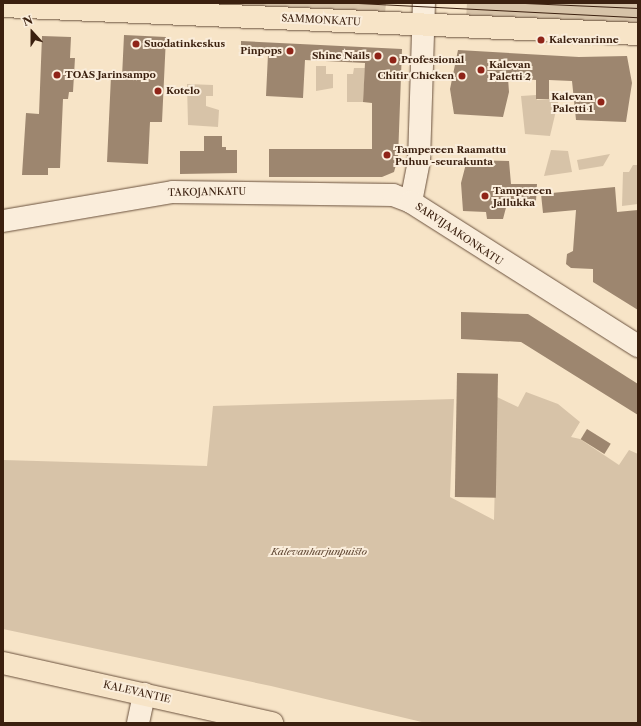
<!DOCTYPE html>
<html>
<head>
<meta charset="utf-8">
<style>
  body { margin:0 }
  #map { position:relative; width:641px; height:726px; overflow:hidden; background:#f7e4c7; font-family:"Libre Caslon Text",serif }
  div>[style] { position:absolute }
  .green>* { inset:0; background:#d7c3a8 }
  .building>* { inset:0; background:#9d866f; transform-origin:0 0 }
  .roads { filter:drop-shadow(0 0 1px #6a513d) drop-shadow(0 0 1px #6a513d) }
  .minor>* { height:22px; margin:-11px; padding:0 11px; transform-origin:11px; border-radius:11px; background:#faeddb }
  .major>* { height:22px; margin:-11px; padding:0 11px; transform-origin:11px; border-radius:11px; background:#f7e4c7 }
  .tram>* { height:1px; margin:-0.5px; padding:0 0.5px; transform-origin:0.5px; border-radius:0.5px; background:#3b200f }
  .dots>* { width:11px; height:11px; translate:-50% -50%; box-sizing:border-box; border:2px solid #faeddb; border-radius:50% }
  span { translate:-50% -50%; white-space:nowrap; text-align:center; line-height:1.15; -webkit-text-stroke:4px #faeddb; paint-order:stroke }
  .street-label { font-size:10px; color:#3b200f }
  .poi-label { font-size:10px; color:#3b200f; font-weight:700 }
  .left { translate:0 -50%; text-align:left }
  .right { translate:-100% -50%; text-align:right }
  .park-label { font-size:10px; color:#624935; font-style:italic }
  .frame { position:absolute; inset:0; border:4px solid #3b200f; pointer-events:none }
  .north { position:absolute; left:12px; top:12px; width:40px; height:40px; -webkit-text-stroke:3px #faeddb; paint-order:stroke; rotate:339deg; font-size:11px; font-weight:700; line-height:16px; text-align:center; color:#3b200f }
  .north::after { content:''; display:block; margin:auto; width:14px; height:18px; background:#3b200f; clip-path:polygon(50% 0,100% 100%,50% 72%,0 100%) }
</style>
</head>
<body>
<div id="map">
  <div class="green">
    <div style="clip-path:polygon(74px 3px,386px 3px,385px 14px)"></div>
    <div style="clip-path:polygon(467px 3px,638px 3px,638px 29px,466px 20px)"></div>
    <div style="clip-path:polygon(316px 66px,326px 66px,326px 74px,333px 74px,333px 88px,316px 91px)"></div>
    <div style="clip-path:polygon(354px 68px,365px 68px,363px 102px,347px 102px,347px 74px,353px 74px)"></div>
    <div style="clip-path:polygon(187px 84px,213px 85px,213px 96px,206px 96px,206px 106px,219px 110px,218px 127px,188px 125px)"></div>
    <div style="clip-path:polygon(536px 95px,537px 100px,559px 98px,550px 136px,525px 134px,521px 96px)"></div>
    <div style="clip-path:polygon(551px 150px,568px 151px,572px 172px,544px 176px)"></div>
    <div style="clip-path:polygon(610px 154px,603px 166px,579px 170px,577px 160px)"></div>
    <div style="clip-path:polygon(633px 165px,638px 165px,638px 204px,622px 206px,623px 172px,629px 172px)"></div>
    <div style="clip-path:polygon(526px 392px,558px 404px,580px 422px,571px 437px,580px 439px,619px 465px,629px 450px,638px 454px,638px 723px,426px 723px,271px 686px,3px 629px,3px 460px,207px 466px,213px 406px,454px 399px,450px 497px,494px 520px,497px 397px,518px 407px)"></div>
  </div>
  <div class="building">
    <div style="clip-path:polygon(124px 35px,166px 37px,162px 122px,150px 122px,148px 164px,107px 162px,111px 76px,122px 77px)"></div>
    <div style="clip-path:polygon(42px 36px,71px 37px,70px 58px,75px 58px,73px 92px,69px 92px,68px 99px,63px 99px,60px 168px,48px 168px,48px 175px,22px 175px,26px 113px,39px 114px)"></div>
    <div style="clip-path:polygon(241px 41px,402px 49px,398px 158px,394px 172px,382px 177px,269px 177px,269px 149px,372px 149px,372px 103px,363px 102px,365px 63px,305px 60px,303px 98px,266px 96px,268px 54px,241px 53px)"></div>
    <div style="clip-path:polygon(458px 50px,579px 57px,627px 56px,632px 83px,626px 122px,576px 120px,572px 81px,549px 80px,549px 99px,536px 99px,536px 80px,508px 78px,509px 92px,503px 117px,454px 114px,450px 89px)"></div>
    <div style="clip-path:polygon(204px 136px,222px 136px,222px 147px,226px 147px,226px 150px,237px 150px,237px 173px,180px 174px,180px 151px,204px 151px)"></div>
    <div style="clip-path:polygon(467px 160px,509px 161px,511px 184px,537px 184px,536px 201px,508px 200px,503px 219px,487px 219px,486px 212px,463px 211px,461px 183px)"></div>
    <div style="clip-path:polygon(615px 187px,617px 212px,638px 210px,638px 310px,593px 282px,593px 269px,571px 268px,566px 264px,567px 254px,573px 251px,576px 210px,543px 213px,541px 194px)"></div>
    <div style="clip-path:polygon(461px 312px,528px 314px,638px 384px,638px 415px,521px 342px,461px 339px)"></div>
    <div style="left:457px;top:373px;width:41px;height:124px;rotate:1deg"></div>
    <div style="left:587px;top:429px;width:28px;height:12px;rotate:32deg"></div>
  </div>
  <div class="roads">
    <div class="minor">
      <div style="left:411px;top:202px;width:42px;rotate:-79deg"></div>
      <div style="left:419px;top:161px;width:158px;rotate:-88.2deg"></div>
      <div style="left:3px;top:221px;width:172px;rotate:-9.7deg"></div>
      <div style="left:173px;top:192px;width:220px;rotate:0.8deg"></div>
      <div style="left:393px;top:195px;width:19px;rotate:21deg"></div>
      <div style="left:411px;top:202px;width:269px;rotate:32.4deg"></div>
      <div style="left:138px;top:723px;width:30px;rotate:-78deg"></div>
    </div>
    <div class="major">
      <div style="left:3px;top:6px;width:636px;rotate:2.52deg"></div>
      <div style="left:3px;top:663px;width:276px;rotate:12.6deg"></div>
    </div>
  </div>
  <div class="tram">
    <div style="left:358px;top:3px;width:280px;rotate:2.9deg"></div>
    <div style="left:525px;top:3px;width:113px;rotate:2.5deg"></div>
  </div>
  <div class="dots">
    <div style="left:541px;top:40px;background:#8f2418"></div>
    <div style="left:136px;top:44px;background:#8f2418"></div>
    <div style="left:290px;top:51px;background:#8f2418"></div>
    <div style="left:378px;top:56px;background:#8f2418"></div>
    <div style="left:393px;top:60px;background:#8f2418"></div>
    <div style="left:481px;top:70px;background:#8f2418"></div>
    <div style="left:57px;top:75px;background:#8f2418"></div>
    <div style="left:462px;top:76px;background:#8f2418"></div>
    <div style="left:158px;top:91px;background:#8f2418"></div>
    <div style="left:601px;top:102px;background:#8f2418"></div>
    <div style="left:387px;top:155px;background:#8f2418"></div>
    <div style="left:485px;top:196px;background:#8f2418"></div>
  </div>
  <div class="street-label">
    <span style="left:321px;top:20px;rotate:3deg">SAMMONKATU</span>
    <span style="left:207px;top:192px;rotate:-1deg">TAKOJANKATU</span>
    <span style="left:459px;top:234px;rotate:34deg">SARVIJAAKONKATU</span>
    <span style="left:137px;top:692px;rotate:13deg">KALEVANTIE</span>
  </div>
  <div class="poi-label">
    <span class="left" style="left:549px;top:40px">Kalevanrinne</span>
    <span class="left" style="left:144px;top:44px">Suodatinkeskus</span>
    <span class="right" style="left:282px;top:51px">Pinpops</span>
    <span class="right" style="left:370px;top:56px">Shine Nails</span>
    <span class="left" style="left:401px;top:60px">Professional</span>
    <span class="left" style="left:489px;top:70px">Kalevan<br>Paletti 2</span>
    <span class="left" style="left:65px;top:75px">TOAS Jarinsampo</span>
    <span class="right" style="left:454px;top:76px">Chitir Chicken</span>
    <span class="left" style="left:166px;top:91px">Kotelo</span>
    <span class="right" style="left:593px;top:102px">Kalevan<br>Paletti 1</span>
    <span class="left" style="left:395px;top:155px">Tampereen Raamattu<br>Puhuu -seurakunta</span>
    <span class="left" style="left:493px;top:196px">Tampereen<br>Jallukka</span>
  </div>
  <div class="park-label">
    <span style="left:319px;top:552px">Kalevanharjunpuisto</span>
  </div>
  <div class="frame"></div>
  <div class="north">N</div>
</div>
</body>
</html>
